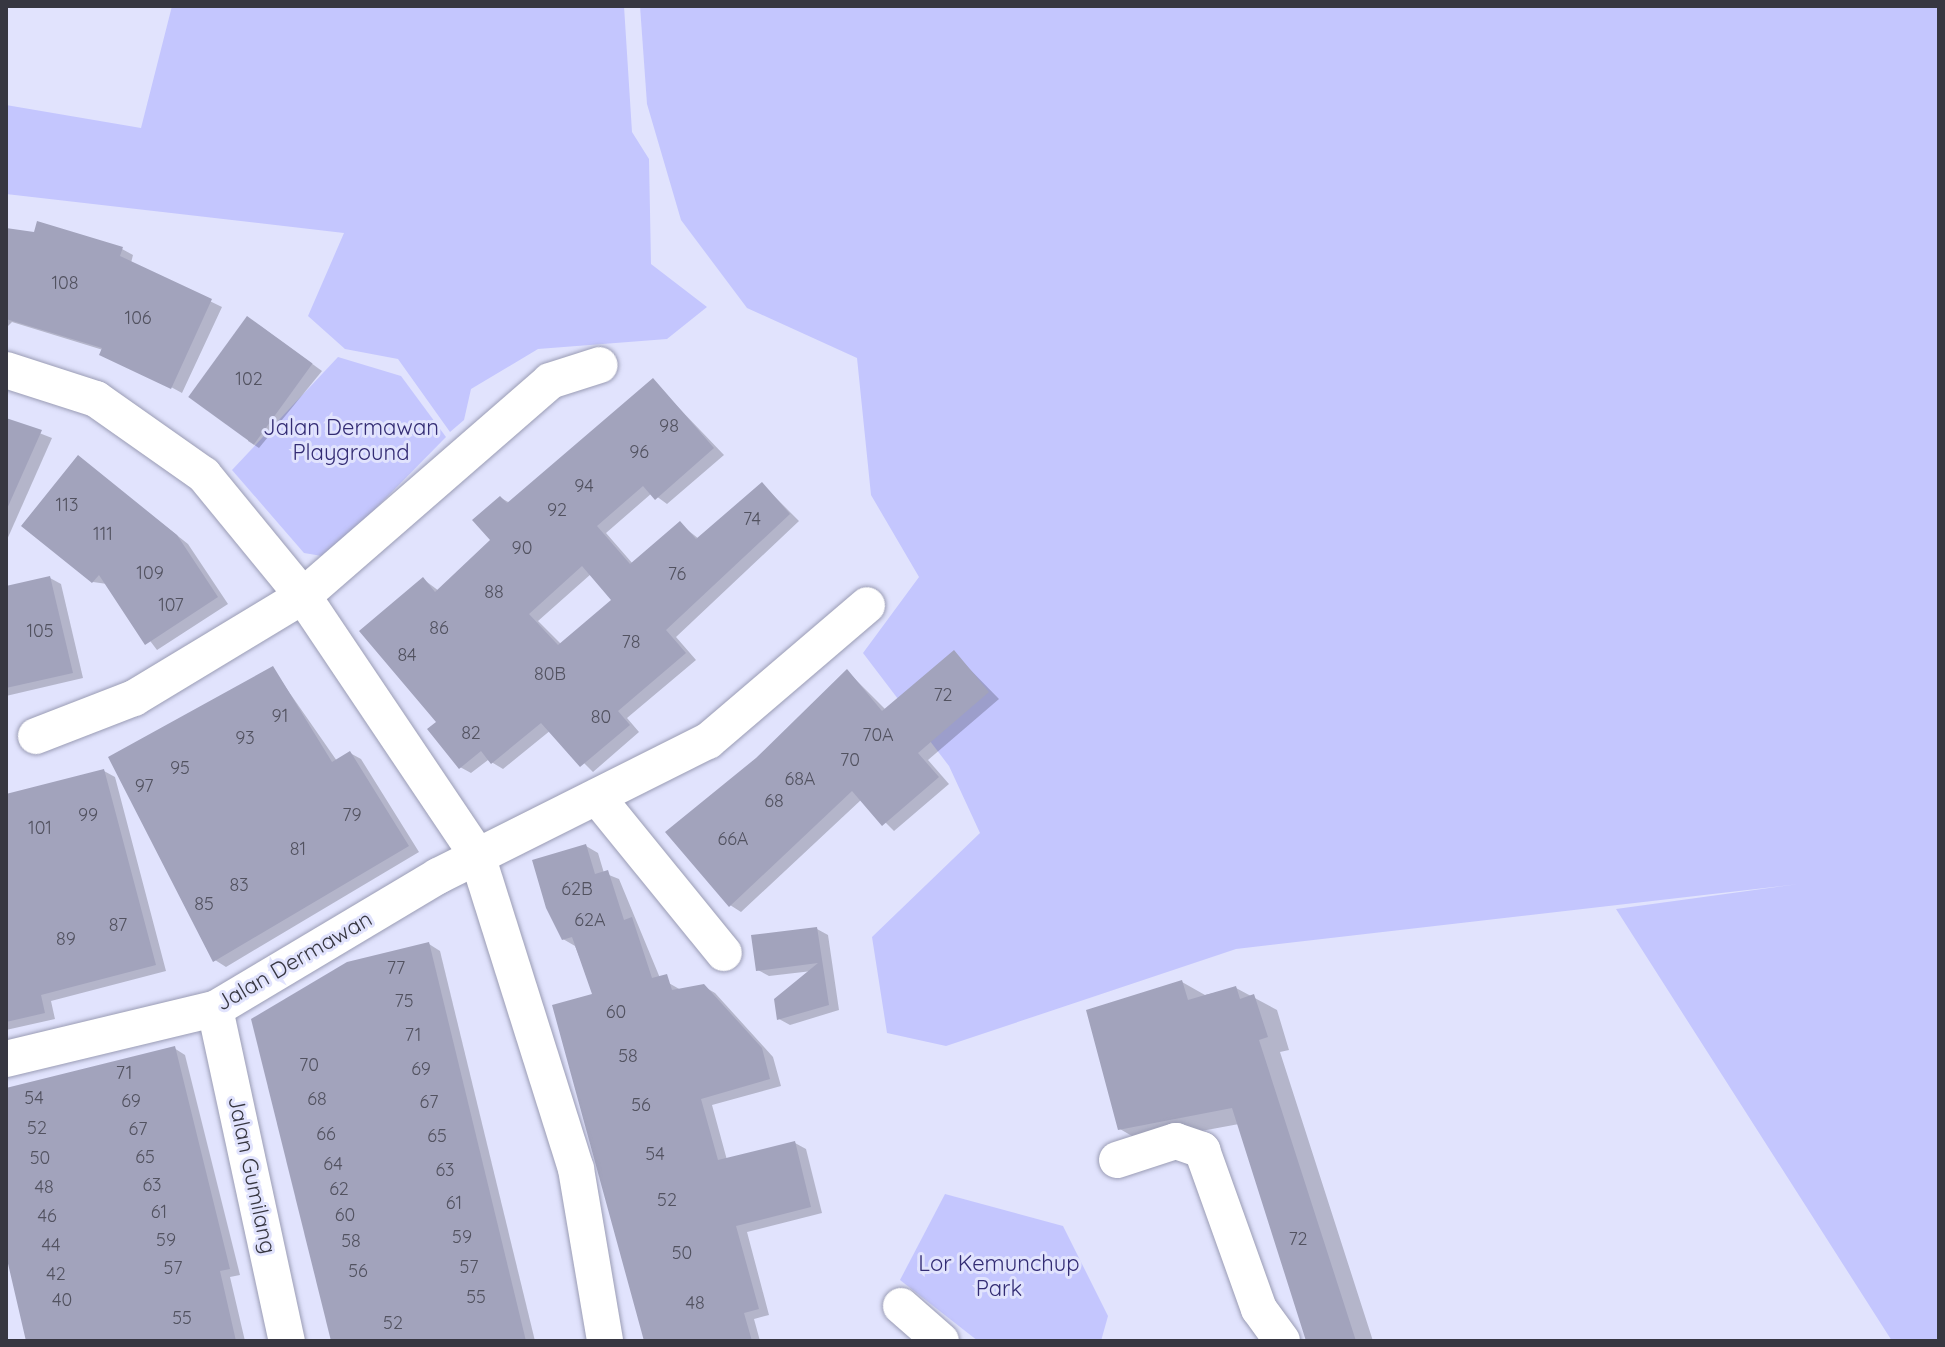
<!DOCTYPE html>
<html>
<head>
<meta charset="utf-8">
<style>
  body { margin:0 }
  #map { position:relative; width:1945px; height:1347px; overflow:hidden; background:#e1e3fd; font-family:Quicksand,sans-serif }
  div>[style] { position:absolute }
  .green>* { inset:0; background:#c4c6fe }
  .shadow>* { inset:0; background:#0003 }
  .building>* { inset:0; background:#a2a3bc; transform-origin:0 0 }
  .roads { filter:drop-shadow(0 0 2px #9a9cb4) drop-shadow(0 0 2px #9a9cb4) }
  .minor>* { height:36px; margin:-18px; padding:0 18px; transform-origin:18px; border-radius:18px; background:#fff }
  span { translate:-50% -50%; white-space:nowrap; text-align:center; line-height:1.15; -webkit-text-stroke:6px #e1e3fd; paint-order:stroke }
  .number-label { font-size:18px; color:#525260 }
  .number-label span { -webkit-text-stroke-width:0 }
  .park-label { font-size:22px; color:#332c74 }
  .street-label { font-size:22px; color:#373741 }
  .frame { position:absolute; inset:0; border:8px solid #373741; pointer-events:none }
</style>
</head>
<body>
<div id="map">
  <div class="green">
    <div style="clip-path:polygon(172px 6px,624px 6px,632px 132px,649px 159px,651px 264px,707px 307px,667px 339px,538px 349px,471px 389px,464px 420px,450px 432px,398px 359px,345px 349px,308px 316px,344px 233px,6px 194px,6px 105px,141px 128px)"></div>
    <div style="clip-path:polygon(640px 6px,1939px 6px,1939px 1341px,1892px 1341px,1616px 909px,1799px 884px,1236px 949px,946px 1046px,887px 1033px,872px 937px,980px 833px,949px 766px,863px 653px,919px 577px,871px 495px,857px 358px,747px 308px,681px 220px,647px 104px)"></div>
    <div style="clip-path:polygon(338px 357px,401px 376px,446px 437px,328px 557px,304px 553px,232px 470px)"></div>
    <div style="clip-path:polygon(945px 1194px,1063px 1226px,1108px 1316px,1101px 1341px,978px 1341px,900px 1280px)"></div>
  </div>
  <div class="shadow">
    <div style="clip-path:polygon(6px 230px,122px 249px,133px 255px,131px 263px,222px 307px,182px 393px,103px 350px,12px 322px,6px 328px)"></div>
    <div style="clip-path:polygon(259px 325px,322px 371px,259px 448px,248px 441px)"></div>
    <div style="clip-path:polygon(evenodd,653px 381px,724px 455px,667px 504px,652px 493px,606px 533px,633px 564px,680px 524px,699px 539px,762px 484px,799px 521px,676px 637px,696px 660px,627px 718px,639px 732px,593px 772px,551px 730px,503px 769px,488px 760px,471px 773px,460px 767px,438px 723px,423px 579px,439px 591px,493px 541px,501px 498px,510px 503px,653px 381px,591px 574px,614px 600px,562px 645px,538px 621px,591px 574px)"></div>
    <div style="clip-path:polygon(6px 420px,52px 438px,6px 542px)"></div>
    <div style="clip-path:polygon(79px 458px,188px 544px,228px 604px,157px 650px,107px 584px,93px 582px,24px 526px)"></div>
    <div style="clip-path:polygon(50px 578px,61px 584px,83px 678px,6px 696px,6px 588px)"></div>
    <div style="clip-path:polygon(954px 653px,999px 699px,928px 760px,949px 784px,894px 831px,862px 799px,741px 912px,730px 905px,757px 760px,847px 671px,886px 710px)"></div>
    <div style="clip-path:polygon(273px 669px,337px 761px,350px 753px,361px 759px,419px 852px,226px 967px,215px 960px)"></div>
    <div style="clip-path:polygon(104px 771px,115px 777px,166px 971px,51px 1001px,55px 1019px,6px 1030px,6px 797px)"></div>
    <div style="clip-path:polygon(586px 846px,598px 853px,604px 873px,619px 879px,660px 978px,681px 990px,703px 986px,715px 993px,773px 1057px,781px 1086px,712px 1105px,727px 1160px,795px 1143px,806px 1149px,822px 1213px,747px 1232px,769px 1315px,754px 1319px,760px 1341px,650px 1341px,595px 995px,575px 946px,563px 939px)"></div>
    <div style="clip-path:polygon(817px 929px,828px 935px,839px 1010px,790px 1025px,779px 1019px,812px 971px,769px 976px,758px 970px)"></div>
    <div style="clip-path:polygon(429px 944px,440px 951px,535px 1341px,332px 1341px)"></div>
    <div style="clip-path:polygon(1182px 982px,1205px 995px,1236px 988px,1277px 1010px,1289px 1050px,1280px 1052px,1373px 1341px,1308px 1341px,1239px 1124px,1142px 1142px,1120px 1129px)"></div>
    <div style="clip-path:polygon(174px 1048px,185px 1055px,240px 1275px,230px 1277px,245px 1341px,28px 1341px,6px 1245px,6px 1089px)"></div>
  </div>
  <div class="building">
    <div style="clip-path:polygon(37px 221px,123px 247px,120px 256px,212px 299px,171px 389px,99px 355px,102px 348px,6px 319px,6px 228px,34px 232px)"></div>
    <div style="left:247px;top:316px;width:81px;height:100px;rotate:36deg"></div>
    <div style="clip-path:polygon(evenodd,653px 378px,714px 448px,655px 500px,643px 486px,597px 526px,630px 564px,680px 521px,696px 539px,762px 482px,790px 514px,666px 630px,686px 653px,618px 711px,630px 725px,580px 767px,541px 723px,491px 764px,481px 751px,459px 769px,427px 729px,436px 722px,359px 631px,423px 577px,435px 592px,490px 540px,472px 520px,500px 496px,507px 503px,653px 378px,582px 566px,611px 600px,558px 645px,529px 614px,582px 566px)"></div>
    <div style="clip-path:polygon(6px 418px,42px 430px,6px 511px)"></div>
    <div style="clip-path:polygon(78px 455px,177px 535px,218px 597px,145px 645px,99px 575px,92px 583px,21px 526px)"></div>
    <div style="clip-path:polygon(50px 576px,73px 673px,6px 688px,6px 586px)"></div>
    <div style="clip-path:polygon(954px 650px,989px 692px,918px 753px,939px 777px,882px 826px,852px 791px,729px 907px,665px 832px,756px 758px,847px 669px,882px 711px)"></div>
    <div style="clip-path:polygon(273px 666px,332px 762px,350px 751px,409px 846px,213px 962px,108px 757px)"></div>
    <div style="clip-path:polygon(104px 769px,156px 965px,41px 995px,45px 1013px,6px 1022px,6px 794px)"></div>
    <div style="clip-path:polygon(586px 844px,595px 874px,608px 870px,624px 920px,632px 917px,652px 978px,667px 974px,672px 990px,704px 984px,762px 1048px,770px 1079px,701px 1099px,718px 1160px,795px 1141px,811px 1207px,736px 1226px,759px 1309px,744px 1313px,752px 1341px,644px 1341px,552px 1005px,592px 994px,572px 937px,562px 940px,546px 908px,532px 860px)"></div>
    <div style="clip-path:polygon(817px 927px,829px 1005px,777px 1020px,774px 999px,818px 963px,756px 971px,751px 935px)"></div>
    <div style="clip-path:polygon(429px 942px,526px 1341px,331px 1341px,251px 1019px,347px 962px)"></div>
    <div style="clip-path:polygon(1182px 980px,1188px 1000px,1236px 986px,1240px 999px,1254px 994px,1268px 1037px,1259px 1040px,1356px 1341px,1306px 1341px,1232px 1108px,1118px 1130px,1086px 1010px)"></div>
    <div style="clip-path:polygon(175px 1046px,230px 1269px,220px 1271px,236px 1341px,26px 1341px,6px 1255px,6px 1088px)"></div>
  </div>
  <div class="roads">
    <div class="minor">
      <div style="left:6px;top:370px;width:95px;rotate:17.9deg"></div>
      <div style="left:96px;top:399px;width:132px;rotate:35.1deg"></div>
      <div style="left:204px;top:475px;width:156px;rotate:50.7deg"></div>
      <div style="left:303px;top:596px;width:312px;rotate:56.1deg"></div>
      <div style="left:477px;top:855px;width:329px;rotate:72.5deg"></div>
      <div style="left:576px;top:1169px;width:174px;rotate:80.4deg"></div>
      <div style="left:36px;top:736px;width:105px;rotate:-21.2deg"></div>
      <div style="left:134px;top:698px;width:197px;rotate:-31.1deg"></div>
      <div style="left:303px;top:596px;width:327px;rotate:-41deg"></div>
      <div style="left:550px;top:381px;width:52px;rotate:-17.7deg"></div>
      <div style="left:597px;top:797px;width:201px;rotate:50.9deg"></div>
      <div style="left:215px;top:1009px;width:340px;rotate:77.8deg"></div>
      <div style="left:6px;top:1059px;width:215px;rotate:-13.5deg"></div>
      <div style="left:215px;top:1009px;width:260px;rotate:-30.8deg"></div>
      <div style="left:438px;top:876px;width:302px;rotate:-26.6deg"></div>
      <div style="left:708px;top:741px;width:209px;rotate:-40.5deg"></div>
      <div style="left:1117px;top:1160px;width:62px;rotate:-17.9deg"></div>
      <div style="left:1176px;top:1141px;width:28px;rotate:19deg"></div>
      <div style="left:1202px;top:1150px;width:169px;rotate:70.3deg"></div>
      <div style="left:1259px;top:1309px;width:39px;rotate:54deg"></div>
      <div style="left:901px;top:1306px;width:53px;rotate:41.2deg"></div>
    </div>
  </div>
  <div class="number-label">
    <span style="left:65px;top:283px">108</span>
    <span style="left:138px;top:318px">106</span>
    <span style="left:249px;top:379px">102</span>
    <span style="left:669px;top:426px">98</span>
    <span style="left:639px;top:452px">96</span>
    <span style="left:584px;top:486px">94</span>
    <span style="left:67px;top:505px">113</span>
    <span style="left:557px;top:510px">92</span>
    <span style="left:752px;top:519px">74</span>
    <span style="left:103px;top:534px">111</span>
    <span style="left:522px;top:548px">90</span>
    <span style="left:150px;top:573px">109</span>
    <span style="left:677px;top:574px">76</span>
    <span style="left:494px;top:592px">88</span>
    <span style="left:171px;top:605px">107</span>
    <span style="left:439px;top:628px">86</span>
    <span style="left:40px;top:631px">105</span>
    <span style="left:631px;top:642px">78</span>
    <span style="left:407px;top:655px">84</span>
    <span style="left:550px;top:674px">80B</span>
    <span style="left:943px;top:695px">72</span>
    <span style="left:280px;top:716px">91</span>
    <span style="left:601px;top:717px">80</span>
    <span style="left:471px;top:733px">82</span>
    <span style="left:878px;top:735px">70A</span>
    <span style="left:245px;top:738px">93</span>
    <span style="left:850px;top:760px">70</span>
    <span style="left:180px;top:768px">95</span>
    <span style="left:800px;top:779px">68A</span>
    <span style="left:144px;top:786px">97</span>
    <span style="left:774px;top:801px">68</span>
    <span style="left:88px;top:815px">99</span>
    <span style="left:352px;top:815px">79</span>
    <span style="left:40px;top:828px">101</span>
    <span style="left:733px;top:839px">66A</span>
    <span style="left:298px;top:849px">81</span>
    <span style="left:239px;top:885px">83</span>
    <span style="left:577px;top:889px">62B</span>
    <span style="left:204px;top:904px">85</span>
    <span style="left:590px;top:920px">62A</span>
    <span style="left:118px;top:925px">87</span>
    <span style="left:66px;top:939px">89</span>
    <span style="left:396px;top:968px">77</span>
    <span style="left:404px;top:1001px">75</span>
    <span style="left:616px;top:1012px">60</span>
    <span style="left:413px;top:1035px">71</span>
    <span style="left:628px;top:1056px">58</span>
    <span style="left:309px;top:1065px">70</span>
    <span style="left:421px;top:1069px">69</span>
    <span style="left:124px;top:1073px">71</span>
    <span style="left:34px;top:1098px">54</span>
    <span style="left:317px;top:1099px">68</span>
    <span style="left:131px;top:1101px">69</span>
    <span style="left:429px;top:1102px">67</span>
    <span style="left:641px;top:1105px">56</span>
    <span style="left:37px;top:1128px">52</span>
    <span style="left:138px;top:1129px">67</span>
    <span style="left:326px;top:1134px">66</span>
    <span style="left:437px;top:1136px">65</span>
    <span style="left:655px;top:1154px">54</span>
    <span style="left:145px;top:1157px">65</span>
    <span style="left:40px;top:1158px">50</span>
    <span style="left:333px;top:1164px">64</span>
    <span style="left:445px;top:1170px">63</span>
    <span style="left:152px;top:1185px">63</span>
    <span style="left:44px;top:1187px">48</span>
    <span style="left:339px;top:1189px">62</span>
    <span style="left:667px;top:1200px">52</span>
    <span style="left:454px;top:1203px">61</span>
    <span style="left:159px;top:1212px">61</span>
    <span style="left:345px;top:1215px">60</span>
    <span style="left:47px;top:1216px">46</span>
    <span style="left:462px;top:1237px">59</span>
    <span style="left:1298px;top:1239px">72</span>
    <span style="left:166px;top:1240px">59</span>
    <span style="left:351px;top:1241px">58</span>
    <span style="left:51px;top:1245px">44</span>
    <span style="left:682px;top:1253px">50</span>
    <span style="left:469px;top:1267px">57</span>
    <span style="left:173px;top:1268px">57</span>
    <span style="left:358px;top:1271px">56</span>
    <span style="left:56px;top:1274px">42</span>
    <span style="left:476px;top:1297px">55</span>
    <span style="left:62px;top:1300px">40</span>
    <span style="left:695px;top:1303px">48</span>
    <span style="left:182px;top:1318px">55</span>
    <span style="left:393px;top:1323px">52</span>
  </div>
  <div class="park-label">
    <span style="left:351px;top:440px">Jalan Dermawan<br>Playground</span>
    <span style="left:999px;top:1276px">Lor Kemunchup<br>Park</span>
  </div>
  <div class="street-label">
    <span style="left:294px;top:961px;rotate:-30deg">Jalan Dermawan</span>
    <span style="left:252px;top:1175px;rotate:78deg">Jalan Gumilang</span>
  </div>
  <div class="frame"></div>
</div>
</body>
</html>
